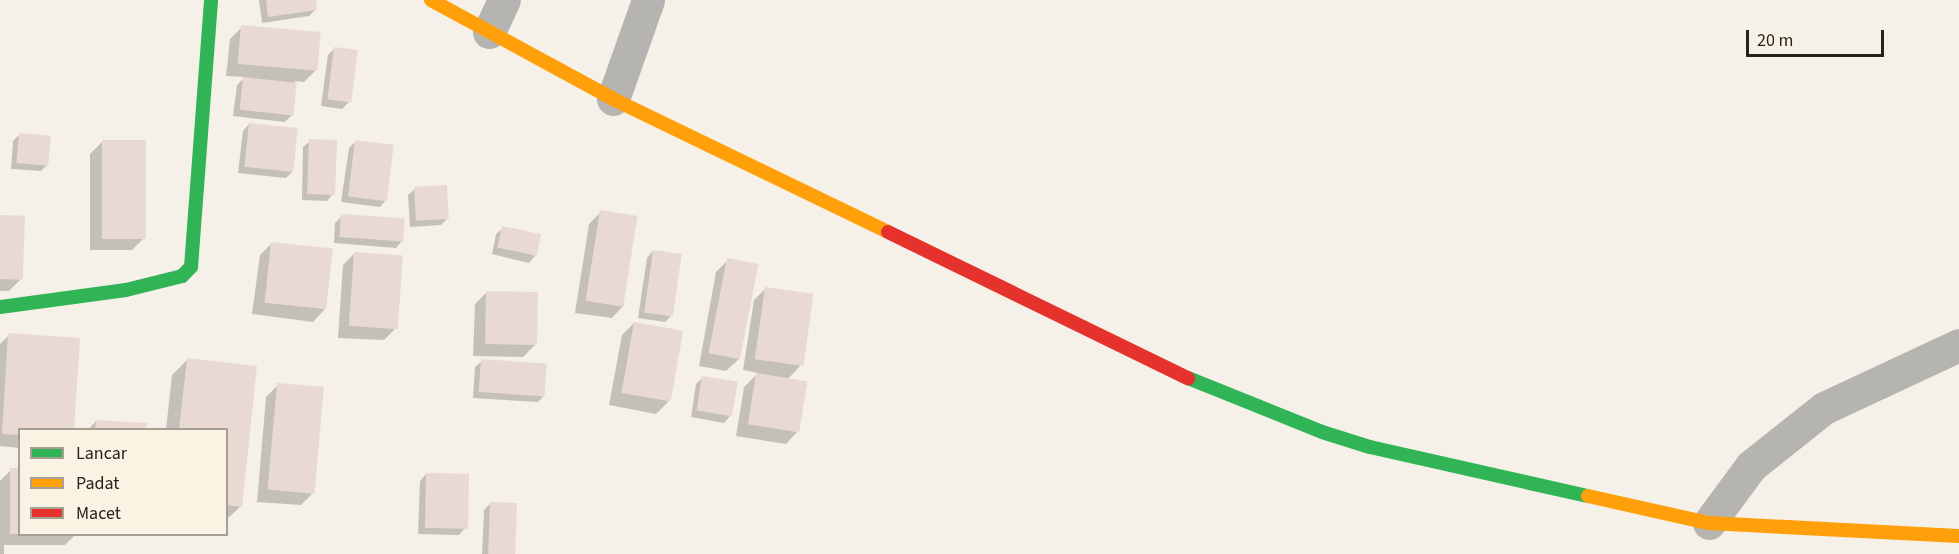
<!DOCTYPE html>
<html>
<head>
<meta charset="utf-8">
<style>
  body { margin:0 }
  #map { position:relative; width:1959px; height:554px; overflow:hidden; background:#f5f1e8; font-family:"Source Sans 3",sans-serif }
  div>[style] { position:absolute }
  .shadow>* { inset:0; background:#0003 }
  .building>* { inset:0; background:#e8d9d2; transform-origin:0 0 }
  .street>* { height:33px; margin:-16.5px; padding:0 16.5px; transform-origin:16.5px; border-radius:16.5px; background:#b6b4b1 }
  .fast>* { height:14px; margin:-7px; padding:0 7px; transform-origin:7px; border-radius:7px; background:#30b455 }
  .slow>* { height:14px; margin:-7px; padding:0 7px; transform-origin:7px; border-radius:7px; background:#ff9f0a }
  .jam>* { height:14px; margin:-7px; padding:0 7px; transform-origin:7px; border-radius:7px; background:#e5322d }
  span { translate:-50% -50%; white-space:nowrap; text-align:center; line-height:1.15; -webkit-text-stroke:4.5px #faf2e3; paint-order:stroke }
  .legend { position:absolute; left:18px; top:428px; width:210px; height:108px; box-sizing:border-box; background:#faf2e3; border:2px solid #a59f94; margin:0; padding:8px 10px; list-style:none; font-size:18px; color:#26231e }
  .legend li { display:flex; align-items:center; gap:12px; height:30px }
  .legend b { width:30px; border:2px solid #a59f94 }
  .scale { position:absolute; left:1746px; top:30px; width:138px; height:27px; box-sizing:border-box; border:3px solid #26231e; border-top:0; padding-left:8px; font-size:18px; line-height:21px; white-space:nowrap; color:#26231e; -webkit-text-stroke:4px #faf2e3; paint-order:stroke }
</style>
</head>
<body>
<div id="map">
  <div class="shadow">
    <div style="clip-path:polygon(259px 0,314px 0,315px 10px,309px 16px,262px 23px)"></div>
    <div style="clip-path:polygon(242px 27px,316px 70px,304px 82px,295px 81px,292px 115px,285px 122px,233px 116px,237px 85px,245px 77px,226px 76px,230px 39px)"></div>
    <div style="clip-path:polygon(335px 48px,349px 102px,342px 109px,321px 106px,328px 55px)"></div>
    <div style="clip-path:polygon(249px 124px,292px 172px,286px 178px,238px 173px,243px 131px)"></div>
    <div style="clip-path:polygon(20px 134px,47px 165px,41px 171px,11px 169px,13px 141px)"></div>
    <div style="clip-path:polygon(310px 141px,333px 194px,327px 201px,302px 200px,303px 147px)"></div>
    <div style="clip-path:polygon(102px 142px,144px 238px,132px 250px,90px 250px,90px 154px)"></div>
    <div style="clip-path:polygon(355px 142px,386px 200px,380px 207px,341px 202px,349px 148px)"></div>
    <div style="clip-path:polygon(415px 189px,448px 218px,441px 225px,410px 227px,408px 195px)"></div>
    <div style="clip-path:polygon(601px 212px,624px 305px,612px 318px,575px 313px,589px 224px)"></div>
    <div style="clip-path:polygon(342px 216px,402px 241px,396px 248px,334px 243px,335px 223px)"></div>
    <div style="clip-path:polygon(0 217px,21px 279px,9px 291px,0 291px)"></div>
    <div style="clip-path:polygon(503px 228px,535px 256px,529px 263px,492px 254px,496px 234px)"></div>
    <div style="clip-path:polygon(272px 243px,325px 309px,313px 322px,252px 314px,260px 255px)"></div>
    <div style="clip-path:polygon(653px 251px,672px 315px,665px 322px,638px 318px,647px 258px)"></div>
    <div style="clip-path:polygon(355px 253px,396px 328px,384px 340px,338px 338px,343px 265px)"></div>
    <div style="clip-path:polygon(728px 260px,739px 359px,726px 371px,699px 366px,716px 272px)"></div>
    <div style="clip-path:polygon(766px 288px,800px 366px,787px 380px,798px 431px,786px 444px,736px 436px,744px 387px,758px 373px,743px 370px,754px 300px)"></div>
    <div style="clip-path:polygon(487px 292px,535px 345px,523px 357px,473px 356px,475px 304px)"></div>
    <div style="clip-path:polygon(634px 323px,668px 402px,656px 414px,609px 405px,622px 335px)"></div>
    <div style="clip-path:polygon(9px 335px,20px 430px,20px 448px,0 446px,0 344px)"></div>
    <div style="clip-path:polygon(187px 360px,255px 367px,241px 506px,226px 520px,226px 430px,166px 430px,172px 375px)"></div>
    <div style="clip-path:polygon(482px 361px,544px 396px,538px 402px,473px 398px,475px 367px)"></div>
    <div style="clip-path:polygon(702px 378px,730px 416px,724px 423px,691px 417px,696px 384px)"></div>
    <div style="clip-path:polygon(278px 385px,313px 493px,301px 505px,257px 502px,266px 397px)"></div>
    <div style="clip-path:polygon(96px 421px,145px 430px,88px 430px)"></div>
    <div style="clip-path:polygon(11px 470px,20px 470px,20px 534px,76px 534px,65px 545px,4px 545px,4px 554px,0 554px,0 481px)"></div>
    <div style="clip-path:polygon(426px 474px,465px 528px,459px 535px,418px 534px,420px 481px)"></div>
    <div style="clip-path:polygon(490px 504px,514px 554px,482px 554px,484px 510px)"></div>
  </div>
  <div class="building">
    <div style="clip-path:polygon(266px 0,316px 0,317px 10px,268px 17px)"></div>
    <div style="left:241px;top:25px;width:80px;height:39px;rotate:5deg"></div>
    <div style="left:334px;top:47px;width:24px;height:53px;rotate:7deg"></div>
    <div style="left:243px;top:77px;width:54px;height:33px;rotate:6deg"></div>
    <div style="left:249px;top:123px;width:49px;height:44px;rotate:6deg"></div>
    <div style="left:19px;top:133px;width:32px;height:30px;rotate:5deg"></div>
    <div style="left:309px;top:139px;width:28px;height:55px;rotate:2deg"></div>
    <div style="left:102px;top:140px;width:44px;height:99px"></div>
    <div style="left:355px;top:140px;width:39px;height:57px;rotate:7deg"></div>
    <div style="left:447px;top:185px;width:34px;height:33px;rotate:87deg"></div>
    <div style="left:600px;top:210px;width:38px;height:92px;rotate:9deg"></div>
    <div style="left:341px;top:214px;width:64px;height:23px;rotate:4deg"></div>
    <div style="left:0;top:215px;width:25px;height:64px;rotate:2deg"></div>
    <div style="left:502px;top:226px;width:40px;height:22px;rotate:12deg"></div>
    <div style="left:271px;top:242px;width:62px;height:61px;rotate:6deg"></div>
    <div style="left:653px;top:250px;width:29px;height:63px;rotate:8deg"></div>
    <div style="left:354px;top:252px;width:49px;height:74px;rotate:4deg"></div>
    <div style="left:727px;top:258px;width:32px;height:97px;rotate:11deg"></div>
    <div style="left:765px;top:287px;width:49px;height:73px;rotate:8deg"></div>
    <div style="left:486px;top:291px;width:52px;height:53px;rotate:1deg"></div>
    <div style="left:634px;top:322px;width:50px;height:72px;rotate:10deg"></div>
    <div style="clip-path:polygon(8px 333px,80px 338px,74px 430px,20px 430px,20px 435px,2px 434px)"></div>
    <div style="clip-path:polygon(187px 358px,257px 366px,242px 507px,226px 505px,226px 430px,179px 430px)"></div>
    <div style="left:481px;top:359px;width:66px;height:33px;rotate:4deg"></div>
    <div style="left:756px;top:373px;width:52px;height:52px;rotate:9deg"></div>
    <div style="left:702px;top:376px;width:36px;height:35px;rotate:9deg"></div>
    <div style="left:277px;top:383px;width:47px;height:107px;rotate:5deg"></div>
    <div style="clip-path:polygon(96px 420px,147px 423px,146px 430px,95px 430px)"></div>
    <div style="left:10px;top:468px;width:10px;height:66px"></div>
    <div style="left:426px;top:473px;width:43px;height:55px;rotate:1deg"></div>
    <div style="left:490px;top:502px;width:27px;height:52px;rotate:2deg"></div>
  </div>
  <div class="street">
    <div style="left:489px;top:32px;width:35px;rotate:-65deg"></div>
    <div style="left:613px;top:99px;width:105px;rotate:-70.5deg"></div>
    <div style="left:1709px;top:523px;width:71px;rotate:-53.6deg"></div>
    <div style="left:1751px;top:466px;width:93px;rotate:-38.5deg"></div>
    <div style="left:1824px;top:408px;width:149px;rotate:-25deg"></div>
  </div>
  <div class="fast">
    <div style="left:0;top:307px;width:127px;rotate:-7.7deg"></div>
    <div style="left:126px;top:290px;width:58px;rotate:-14deg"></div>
    <div style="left:182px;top:276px;width:13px;rotate:-45deg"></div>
    <div style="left:191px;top:267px;width:268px;rotate:-85.7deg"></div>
    <div style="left:1188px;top:378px;width:144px;rotate:21.9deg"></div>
    <div style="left:1322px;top:432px;width:50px;rotate:17.4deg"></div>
    <div style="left:1370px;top:447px;width:223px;rotate:12.7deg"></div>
  </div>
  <div class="slow">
    <div style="left:431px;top:0;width:207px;rotate:28.5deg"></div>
    <div style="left:613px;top:99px;width:305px;rotate:25.8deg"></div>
    <div style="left:1588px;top:496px;width:124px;rotate:12.6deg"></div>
    <div style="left:1709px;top:523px;width:250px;rotate:3deg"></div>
  </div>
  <div class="jam">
    <div style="left:888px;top:232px;width:334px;rotate:26deg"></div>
  </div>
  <ul class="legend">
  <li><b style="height:8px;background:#30b455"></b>Lancar</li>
  <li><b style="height:8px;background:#ff9f0a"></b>Padat</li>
  <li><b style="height:8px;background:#e5322d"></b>Macet</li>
  </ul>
  <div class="scale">20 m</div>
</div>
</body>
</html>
